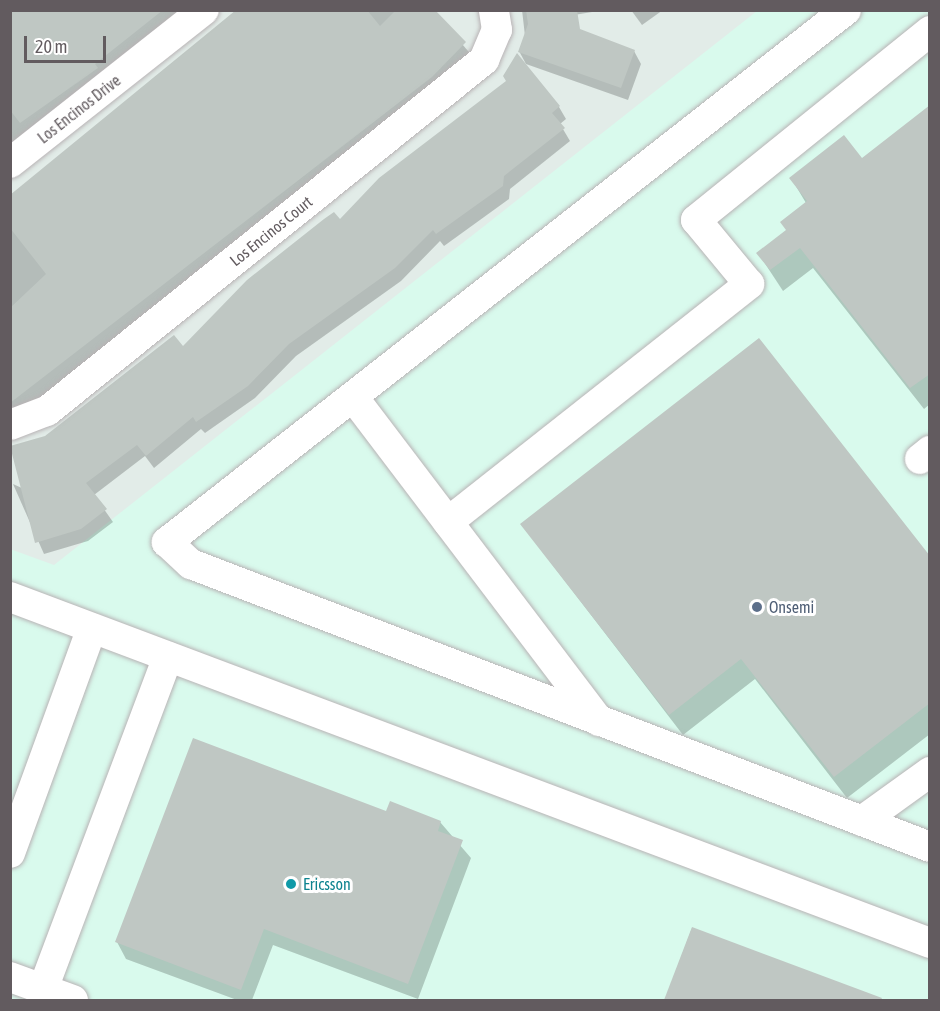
<!DOCTYPE html>
<html>
<head>
<meta charset="utf-8">
<style>
  body { margin:0 }
  #map { position:relative; width:940px; height:1011px; overflow:hidden; background:#e2ece8; font-family:"Asap Condensed",sans-serif }
  div>[style] { position:absolute }
  .commercial>* { inset:0; background:#d9faed }
  .shadow>* { inset:0; background:#0003 }
  .building>* { inset:0; background:#bfc7c3 }
  .roads { filter:drop-shadow(0 0 2px #b8b3b5) drop-shadow(0 0 2px #b8b3b5) }
  .minor>* { height:30px; margin:-15px; padding:0 15px; transform-origin:15px; border-radius:15px; background:#fff }
  .dots>* { width:16px; height:16px; translate:-50% -50%; box-sizing:border-box; border:3px solid #fff; border-radius:50% }
  span { translate:-50% -50%; white-space:nowrap; text-align:center; line-height:1.15; -webkit-text-stroke:6px #fff; paint-order:stroke }
  .street-label { font-size:16px; color:#625b5f }
  .service-label { font-size:16px; color:#4e5e75 }
  .left { translate:0 -50%; text-align:left }
  .culture-label { font-size:16px; color:#0d838f }
  .frame { position:absolute; inset:0; border:12px solid #625b5f; pointer-events:none }
  .scale { position:absolute; left:24px; top:36px; width:82px; height:27px; box-sizing:border-box; border:3px solid #625b5f; border-top:0; padding-left:8px; font-size:18px; line-height:21px; white-space:nowrap; color:#625b5f; -webkit-text-stroke:4px #fff; paint-order:stroke }
</style>
</head>
<body>
<div id="map">
  <div class="commercial">
    <div style="clip-path:polygon(757px 11px,929px 11px,929px 1000px,11px 1000px,10px 549px,54px 565px)"></div>
  </div>
  <div class="shadow">
    <div style="clip-path:polygon(10px 10px,189px 10px,10px 153px)"></div>
    <div style="clip-path:polygon(241px 10px,433px 10px,474px 58px,21px 417px,10px 404px,10px 196px)"></div>
    <div style="clip-path:polygon(522px 10px,604px 10px,550px 19px,634px 51px,641px 64px,628px 100px,526px 64px,519px 51px,525px 36px)"></div>
    <div style="clip-path:polygon(631px 10px,663px 10px,642px 25px)"></div>
    <div style="clip-path:polygon(517px 55px,559px 107px,566px 119px,560px 124px,570px 141px,510px 189px,509px 199px,444px 246px,440px 241px,401px 281px,296px 356px,255px 398px,205px 433px,201px 429px,154px 468px,145px 456px,94px 495px,113px 522px,88px 541px,44px 554px,13px 484px,24px 489px,46px 437px,182px 348px,340px 221px,508px 82px)"></div>
    <div style="clip-path:polygon(930px 107px,930px 404px,924px 409px,813px 268px,783px 291px,758px 253px,787px 231px,806px 203px,791px 178px,862px 160px)"></div>
    <div style="clip-path:polygon(522px 525px,930px 558px,930px 734px,847px 798px,755px 679px,683px 735px)"></div>
    <div style="clip-path:polygon(387px 813px,440px 822px,471px 858px,418px 999px,273px 945px,252px 1000px,237px 1000px,126px 959px,117px 942px)"></div>
    <div style="clip-path:polygon(692px 928px,883px 1000px,665px 1000px)"></div>
  </div>
  <div class="building">
    <div style="clip-path:polygon(10px 10px,163px 10px,95px 64px,98px 68px,20px 123px,10px 110px)"></div>
    <div style="clip-path:polygon(236px 10px,367px 10px,380px 26px,396px 10px,435px 10px,466px 42px,432px 77px,10px 403px,10px 308px,46px 274px,10px 228px,10px 195px)"></div>
    <div style="clip-path:polygon(526px 10px,577px 10px,580px 29px,635px 50px,621px 88px,518px 52px,528px 24px)"></div>
    <div style="clip-path:polygon(517px 53px,560px 106px,552px 113px,565px 128px,504px 176px,503px 186px,436px 234px,433px 230px,395px 268px,289px 344px,248px 386px,196px 422px,193px 417px,146px 456px,137px 445px,86px 483px,107px 509px,81px 529px,35px 543px,10px 446px,45px 436px,174px 335px,183px 346px,247px 280px,324px 219px,334px 212px,340px 219px,379px 178px,506px 81px,503px 76px)"></div>
    <div style="clip-path:polygon(930px 105px,930px 374px,910px 388px,800px 248px,770px 270px,756px 253px,786px 230px,780px 222px,807px 201px,789px 178px,844px 135px,862px 158px)"></div>
    <div style="clip-path:polygon(759px 338px,930px 556px,930px 703px,834px 777px,741px 659px,669px 715px,520px 524px)"></div>
    <div style="clip-path:polygon(193px 738px,386px 811px,390px 801px,441px 821px,438px 831px,463px 840px,408px 984px,264px 929px,241px 990px,115px 942px)"></div>
    <div style="clip-path:polygon(692px 927px,882px 998px,881px 1000px,664px 1000px)"></div>
  </div>
  <div class="roads">
    <div class="minor">
      <div style="left:846px;top:10px;width:863px;rotate:141.92deg"></div>
      <div style="left:167px;top:542px;width:33px;rotate:43deg"></div>
      <div style="left:191px;top:564px;width:791px;rotate:20.95deg"></div>
      <div style="left:10px;top:163px;width:247px;rotate:-38.3deg"></div>
      <div style="left:353px;top:397px;width:407px;rotate:52.8deg"></div>
      <div style="left:10px;top:425px;width:40px;rotate:-21deg"></div>
      <div style="left:47px;top:411px;width:561px;rotate:-38.77deg"></div>
      <div style="left:484px;top:60px;width:33px;rotate:-67deg"></div>
      <div style="left:497px;top:30px;width:20px;rotate:-99deg"></div>
      <div style="left:920px;top:459px;width:13px;rotate:-39deg"></div>
      <div style="left:448px;top:522px;width:384px;rotate:-38.3deg"></div>
      <div style="left:749px;top:284px;width:83px;rotate:-129.6deg"></div>
      <div style="left:696px;top:220px;width:301px;rotate:-38.9deg"></div>
      <div style="left:10px;top:597px;width:983px;rotate:20.61deg"></div>
      <div style="left:862px;top:821px;width:84px;rotate:-35.8deg"></div>
      <div style="left:10px;top:853px;width:239px;rotate:-70deg"></div>
      <div style="left:10px;top:977px;width:67px;rotate:20.1deg"></div>
      <div style="left:43px;top:989px;width:355px;rotate:-69.4deg"></div>
    </div>
  </div>
  <div class="dots">
    <div style="left:757px;top:607px;background:#5c6f8a"></div>
    <div style="left:291px;top:884px;background:#0f9aa8"></div>
  </div>
  <div class="street-label">
    <span style="left:79px;top:109px;rotate:-38deg">Los Encinos Drive</span>
    <span style="left:271px;top:231px;rotate:-39deg">Los Encinos Court</span>
  </div>
  <div class="service-label">
    <span class="left" style="left:769px;top:607px">Onsemi</span>
  </div>
  <div class="culture-label">
    <span class="left" style="left:303px;top:884px">Ericsson</span>
  </div>
  <div class="frame"></div>
  <div class="scale">20 m</div>
</div>
</body>
</html>
